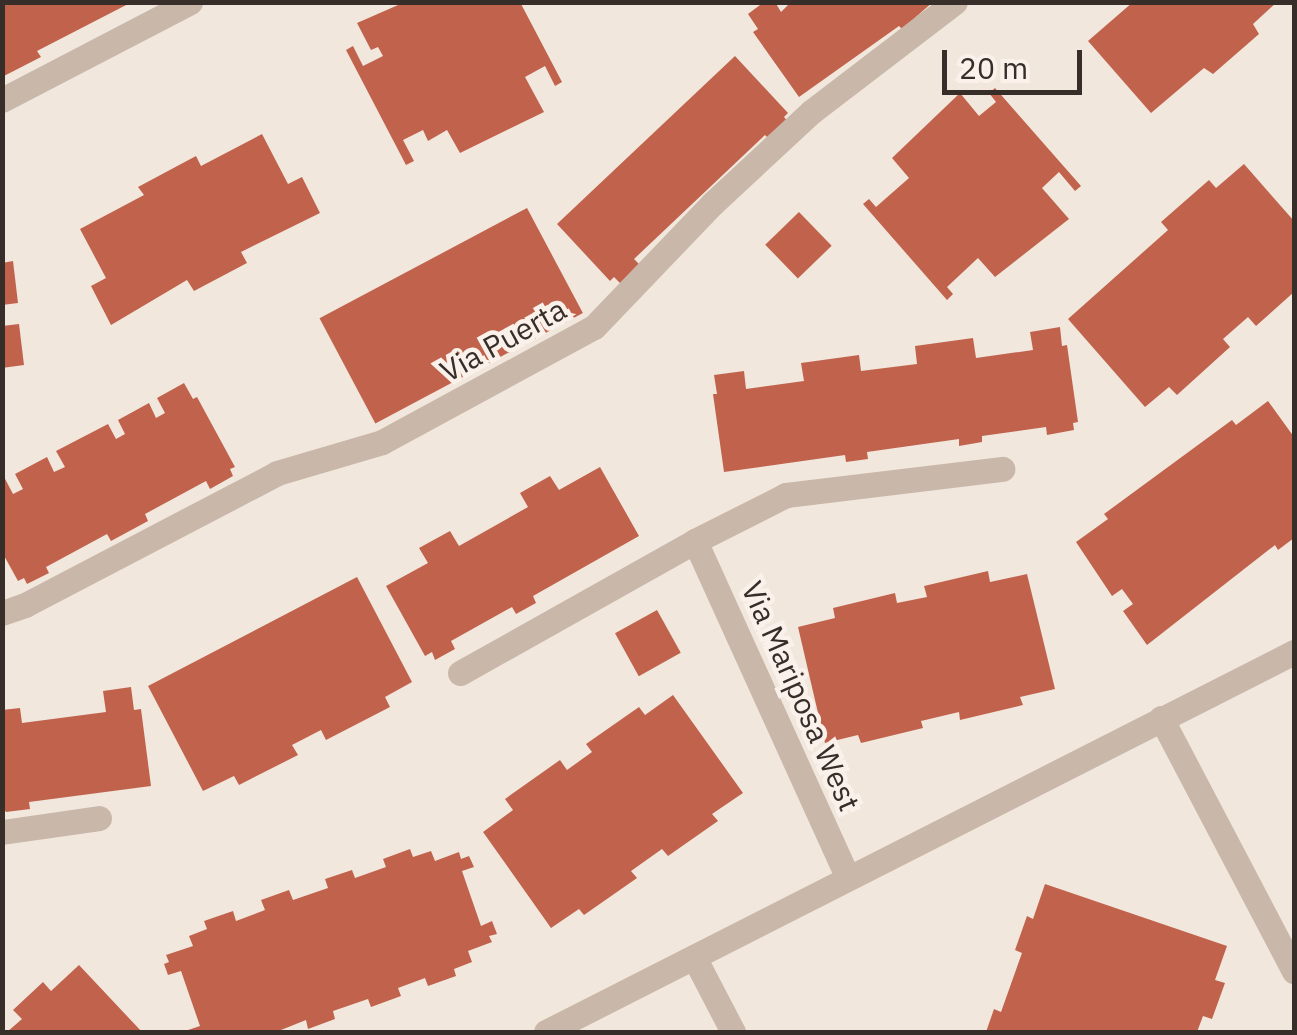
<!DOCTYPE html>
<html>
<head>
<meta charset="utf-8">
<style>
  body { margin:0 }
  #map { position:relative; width:1297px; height:1035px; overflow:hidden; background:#f1e7dd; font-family:"IBM Plex Sans",sans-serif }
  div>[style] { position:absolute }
  .building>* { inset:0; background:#c1634c; transform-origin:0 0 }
  .minor>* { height:25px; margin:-12.5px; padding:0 12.5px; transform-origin:12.5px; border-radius:12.5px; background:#c9b7aa }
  span { translate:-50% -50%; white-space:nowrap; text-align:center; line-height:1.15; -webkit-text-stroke:9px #f9f1ea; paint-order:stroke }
  .street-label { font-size:30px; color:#372d29 }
  .frame { position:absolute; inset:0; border:5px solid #372d29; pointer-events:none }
  .scale { position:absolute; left:942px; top:50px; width:140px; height:45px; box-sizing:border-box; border:5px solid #372d29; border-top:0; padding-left:12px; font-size:30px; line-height:35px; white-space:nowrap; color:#372d29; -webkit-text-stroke:8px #f9f1ea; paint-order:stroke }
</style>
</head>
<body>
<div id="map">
  <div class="building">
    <div style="clip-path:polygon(2px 2px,132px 2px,37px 51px,41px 57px,2px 77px)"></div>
    <div style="clip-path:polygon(405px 2px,520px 2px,562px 82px,555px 86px,545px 66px,525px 77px,544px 112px,460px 153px,447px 130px,428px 141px,423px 130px,403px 140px,414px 161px,406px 165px,346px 50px,353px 46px,363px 66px,383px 56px,378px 47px,371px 50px,357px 23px)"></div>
    <div style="clip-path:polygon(764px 2px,775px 2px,781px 12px,791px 2px,933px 2px,902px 29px,899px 26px,799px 97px,753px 32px,758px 29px,748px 14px)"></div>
    <div style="clip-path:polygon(1133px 2px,1277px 2px,1253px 24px,1259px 34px,1213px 74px,1204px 68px,1151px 113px,1088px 41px)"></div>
    <div style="clip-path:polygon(735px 56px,788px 113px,784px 117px,789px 123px,771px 141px,765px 135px,634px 259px,640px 265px,620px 283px,614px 277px,610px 281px,557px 224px)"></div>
    <div style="clip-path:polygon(995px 88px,1081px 186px,1075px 191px,1059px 172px,1042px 188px,1069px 219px,995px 277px,978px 258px,947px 287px,953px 294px,947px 300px,863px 204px,869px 199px,876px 207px,909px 178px,892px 158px,960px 93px,979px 116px,996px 102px,989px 93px)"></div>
    <div style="clip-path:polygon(262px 134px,288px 184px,302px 177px,320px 213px,241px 252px,247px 263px,194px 291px,187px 280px,111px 325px,91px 286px,106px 278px,80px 229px,144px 195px,138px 187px,196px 156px,201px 166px)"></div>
    <div style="clip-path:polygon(1244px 164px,1294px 221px,1294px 292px,1256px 326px,1248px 317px,1223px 339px,1230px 347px,1177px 395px,1169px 387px,1145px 407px,1068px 319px,1168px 230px,1161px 222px,1209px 180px,1216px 188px)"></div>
    <div style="left:527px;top:208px;width:119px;height:235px;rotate:62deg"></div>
    <div style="left:799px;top:212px;width:47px;height:47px;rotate:46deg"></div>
    <div style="clip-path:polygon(13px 261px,18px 303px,2px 305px,2px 263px)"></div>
    <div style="clip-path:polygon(19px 324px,24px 365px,2px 368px,2px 326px)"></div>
    <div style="clip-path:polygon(1060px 327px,1062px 346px,1067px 345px,1078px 422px,1073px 423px,1074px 430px,1047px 435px,1046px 427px,982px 436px,982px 442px,959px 446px,959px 439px,867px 452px,868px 459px,846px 462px,845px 455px,724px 472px,713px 394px,717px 394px,714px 375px,744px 371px,746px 389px,804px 381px,801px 363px,859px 355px,861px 371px,917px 364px,915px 346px,973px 338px,976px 358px,1033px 350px,1030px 332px)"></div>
    <div style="clip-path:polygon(184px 383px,193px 399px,197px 397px,235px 467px,230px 469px,233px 476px,210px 489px,206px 481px,145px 514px,148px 521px,111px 541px,107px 534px,46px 567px,49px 573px,27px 584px,24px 578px,18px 581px,2px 552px,2px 473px,13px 494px,23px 489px,15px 474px,47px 457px,54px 472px,65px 467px,56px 451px,108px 424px,116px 439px,125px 434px,118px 420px,149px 403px,156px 418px,165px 413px,157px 398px)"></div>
    <div style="clip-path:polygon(1268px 401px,1294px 437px,1294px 538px,1278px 550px,1275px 545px,1147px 645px,1123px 611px,1133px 604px,1122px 589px,1112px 596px,1076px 542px,1108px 519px,1104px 514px,1232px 420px,1236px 425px)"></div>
    <div style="clip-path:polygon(600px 467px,639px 536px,533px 596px,536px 603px,516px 614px,512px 607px,451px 641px,455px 649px,435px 660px,432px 652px,425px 656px,386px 586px,428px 563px,419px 548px,450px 531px,459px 546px,528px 507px,520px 493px,550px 476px,559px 490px)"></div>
    <div style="clip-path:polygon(988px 571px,990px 582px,1027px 574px,1055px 689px,1020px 697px,1023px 705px,960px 720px,959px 712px,921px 721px,923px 728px,861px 743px,858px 735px,825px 743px,798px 627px,835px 618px,833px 608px,895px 593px,897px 603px,927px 597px,924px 586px)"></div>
    <div style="clip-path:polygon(357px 577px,412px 682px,385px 697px,390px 707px,326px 740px,321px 730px,292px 745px,298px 755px,239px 785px,234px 776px,203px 791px,148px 686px)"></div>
    <div style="left:657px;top:610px;width:49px;height:48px;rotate:61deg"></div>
    <div style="clip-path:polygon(131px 687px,134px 710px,141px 709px,151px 786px,29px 802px,30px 809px,6px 812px,2px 806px,2px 710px,20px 708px,22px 723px,106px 712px,103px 691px)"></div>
    <div style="clip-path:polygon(673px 695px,743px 793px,712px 814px,718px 821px,668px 856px,662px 849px,631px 871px,637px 878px,584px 915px,579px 909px,551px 928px,483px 832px,513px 810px,505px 799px,560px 760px,567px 770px,592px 752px,586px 744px,639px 707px,645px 715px)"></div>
    <div style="clip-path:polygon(410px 849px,413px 857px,431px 851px,435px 861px,459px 852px,461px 859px,469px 856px,474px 867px,462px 871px,481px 926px,492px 921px,497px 934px,489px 936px,492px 942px,468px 951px,472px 962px,454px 969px,456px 976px,428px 986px,425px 978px,398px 988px,401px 996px,371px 1007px,368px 999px,333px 1011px,335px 1019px,308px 1029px,306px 1020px,276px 1032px,182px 1032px,200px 1026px,181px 971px,168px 975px,164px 964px,169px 962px,166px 955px,193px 946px,189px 936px,207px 929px,204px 921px,233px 911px,236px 921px,265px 910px,261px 900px,289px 890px,293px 900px,328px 888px,325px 879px,352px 870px,355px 878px,386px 867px,383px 859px)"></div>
    <div style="clip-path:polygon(1045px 884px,1227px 946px,1215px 980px,1225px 983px,1212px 1019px,1203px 1016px,1197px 1032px,986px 1032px,994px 1009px,1001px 1012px,1022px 953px,1015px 950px,1027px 916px,1033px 919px)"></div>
    <div style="clip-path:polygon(79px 965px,142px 1032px,7px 1032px,22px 1019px,13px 1010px,43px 982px,51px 991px)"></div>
  </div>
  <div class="minor">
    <div style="left:2px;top:100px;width:212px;rotate:-27.5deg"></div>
    <div style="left:695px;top:541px;width:370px;rotate:65.6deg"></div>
    <div style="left:2px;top:613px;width:24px;rotate:-19deg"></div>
    <div style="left:25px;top:605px;width:284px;rotate:-27.6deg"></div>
    <div style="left:277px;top:473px;width:109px;rotate:-16.4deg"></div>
    <div style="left:382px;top:442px;width:241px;rotate:-28.5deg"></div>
    <div style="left:594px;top:327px;width:172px;rotate:-46.2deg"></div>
    <div style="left:713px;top:203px;width:134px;rotate:-42.9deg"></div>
    <div style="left:811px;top:112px;width:181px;rotate:-37.4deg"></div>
    <div style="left:460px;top:673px;width:270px;rotate:-29.3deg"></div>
    <div style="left:695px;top:541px;width:102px;rotate:-26.8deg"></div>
    <div style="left:786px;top:495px;width:218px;rotate:-6.9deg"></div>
    <div style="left:1161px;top:718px;width:286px;rotate:62.3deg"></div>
    <div style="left:2px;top:832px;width:98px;rotate:-8.2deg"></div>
    <div style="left:694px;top:957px;width:85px;rotate:62.5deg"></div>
    <div style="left:546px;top:1032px;width:839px;rotate:-26.93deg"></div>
  </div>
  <div class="street-label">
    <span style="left:503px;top:340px;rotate:-29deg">Via Puerta</span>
    <span style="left:801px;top:696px;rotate:66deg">Via Mariposa West</span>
  </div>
  <div class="frame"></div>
  <div class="scale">20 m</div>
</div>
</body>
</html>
